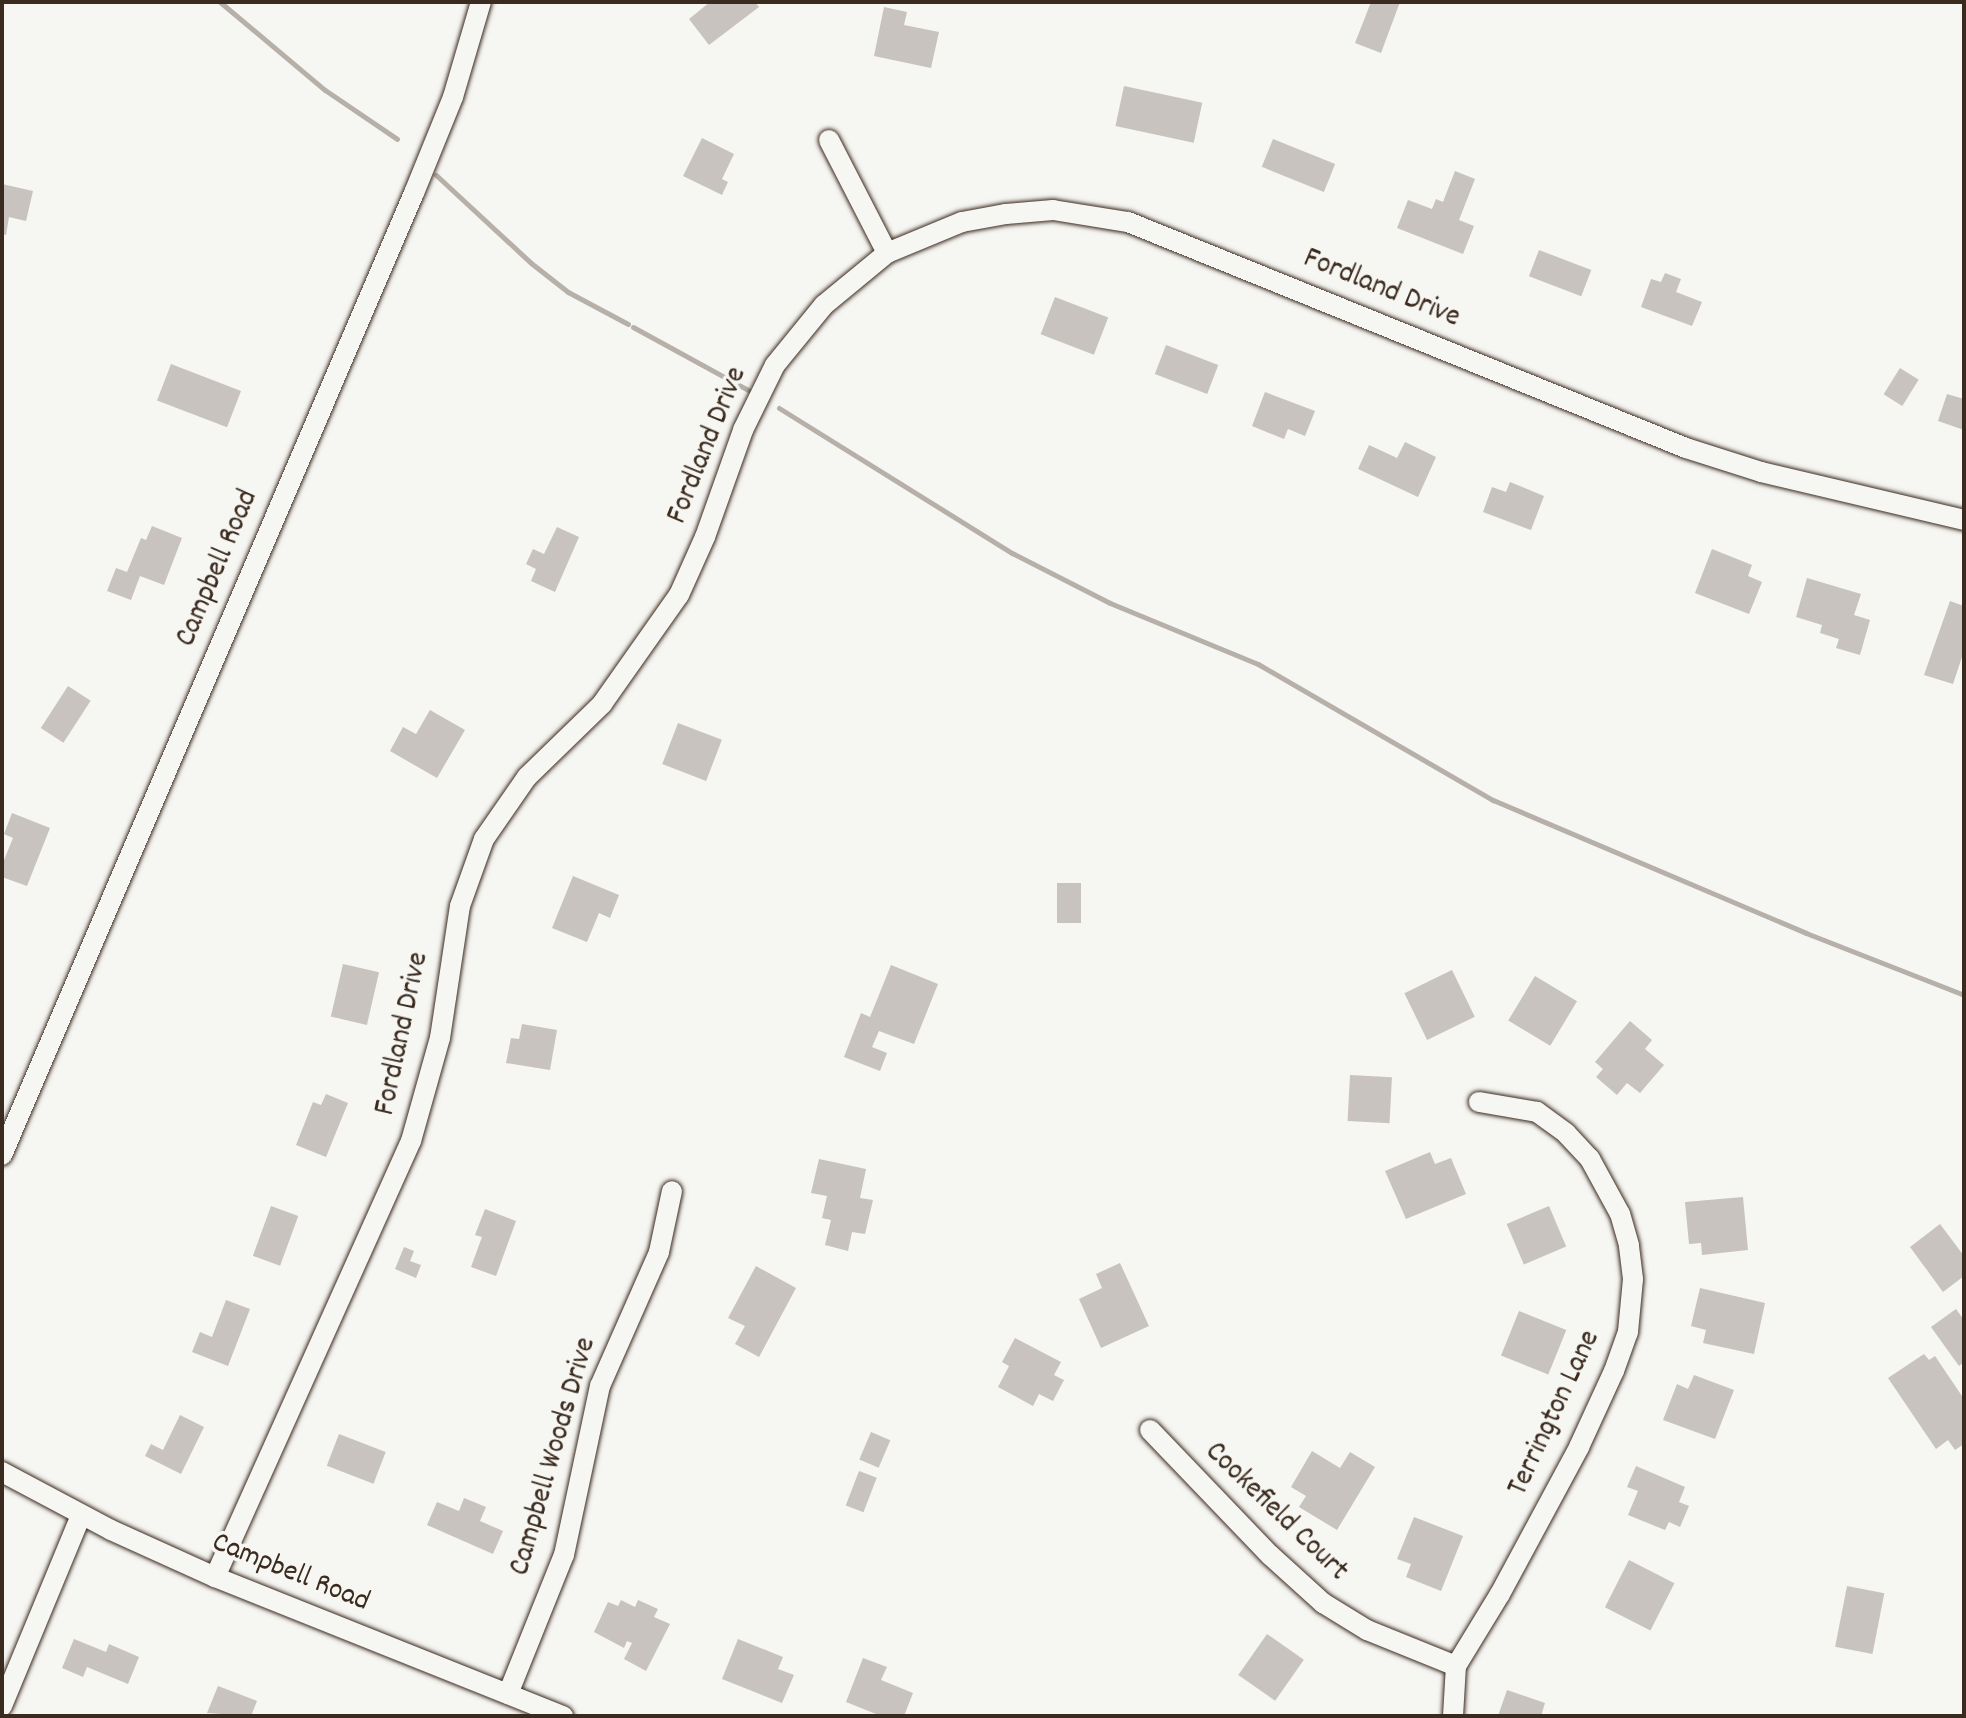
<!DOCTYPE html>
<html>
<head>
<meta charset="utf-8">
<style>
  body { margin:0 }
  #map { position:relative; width:1966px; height:1718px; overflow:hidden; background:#f6f6f2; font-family:Dekko,sans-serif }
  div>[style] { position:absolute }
  .stream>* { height:5px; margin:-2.5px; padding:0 2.5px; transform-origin:2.5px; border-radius:2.5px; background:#b6b0a9 }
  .building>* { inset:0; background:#c8c3be; transform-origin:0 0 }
  .roads { filter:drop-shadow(0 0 2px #3b2a1e) drop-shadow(0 0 2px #3b2a1e) }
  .street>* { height:20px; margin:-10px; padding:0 10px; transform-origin:10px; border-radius:10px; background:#f6f6f2 }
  span { translate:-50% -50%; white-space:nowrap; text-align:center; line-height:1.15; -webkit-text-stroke:7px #f6f6f2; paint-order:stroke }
  .street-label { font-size:30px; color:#3b2a1e }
  .frame { position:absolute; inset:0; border:4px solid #3b2a1e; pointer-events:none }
</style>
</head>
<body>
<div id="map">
  <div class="stream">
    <div style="left:220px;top:2px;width:137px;rotate:40deg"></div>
    <div style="left:325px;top:90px;width:87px;rotate:34.2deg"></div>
    <div style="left:436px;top:175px;width:129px;rotate:42.8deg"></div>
    <div style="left:531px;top:263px;width:47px;rotate:38.1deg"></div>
    <div style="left:568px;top:292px;width:68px;rotate:28.1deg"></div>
    <div style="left:633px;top:327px;width:131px;rotate:28.7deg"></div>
    <div style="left:779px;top:408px;width:274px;rotate:31.9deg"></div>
    <div style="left:1012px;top:553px;width:110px;rotate:27deg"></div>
    <div style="left:1110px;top:603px;width:160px;rotate:22.4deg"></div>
    <div style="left:1258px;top:664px;width:272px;rotate:30.1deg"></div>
    <div style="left:1493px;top:800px;width:340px;rotate:23deg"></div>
    <div style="left:1806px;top:933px;width:170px;rotate:21.4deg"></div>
  </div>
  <div class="building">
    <div style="clip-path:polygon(710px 2px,755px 2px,759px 7px,709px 45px,689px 19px)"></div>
    <div style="clip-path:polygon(1371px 2px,1400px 2px,1381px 53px,1355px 43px)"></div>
    <div style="clip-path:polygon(884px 7px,907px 12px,904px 25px,939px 32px,931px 68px,874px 56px)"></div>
    <div style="left:1124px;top:86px;width:80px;height:41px;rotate:12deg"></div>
    <div style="clip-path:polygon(702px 138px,734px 154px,722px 179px,728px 182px,722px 195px,683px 176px)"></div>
    <div style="left:1273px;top:139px;width:67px;height:30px;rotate:22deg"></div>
    <div style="clip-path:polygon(1455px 171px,1475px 179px,1459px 220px,1474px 226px,1463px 254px,1397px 228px,1408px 200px,1432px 209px,1436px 199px,1443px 202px)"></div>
    <div style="clip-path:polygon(2px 184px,33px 191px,26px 221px,9px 217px,6px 235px,2px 234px)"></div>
    <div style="left:1539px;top:250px;width:56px;height:28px;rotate:21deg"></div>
    <div style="clip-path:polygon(1665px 273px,1681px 279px,1676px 292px,1702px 302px,1692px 326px,1641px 307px,1651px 279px,1661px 282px)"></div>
    <div style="left:1055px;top:297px;width:57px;height:40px;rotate:21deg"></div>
    <div style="left:1166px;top:345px;width:56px;height:31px;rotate:21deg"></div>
    <div style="left:171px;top:364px;width:75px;height:39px;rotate:21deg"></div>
    <div style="left:1900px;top:368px;width:22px;height:31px;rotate:32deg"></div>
    <div style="clip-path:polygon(1265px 392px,1315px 411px,1305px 436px,1288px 429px,1284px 439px,1252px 426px)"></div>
    <div style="clip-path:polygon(1947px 394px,1964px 399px,1964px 430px,1938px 421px)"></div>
    <div style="clip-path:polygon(1405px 442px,1436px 457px,1418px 497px,1358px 469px,1369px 445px,1397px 458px)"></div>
    <div style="clip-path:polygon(1510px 482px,1544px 496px,1531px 530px,1483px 512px,1492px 487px,1506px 492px)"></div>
    <div style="clip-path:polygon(152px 526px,182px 538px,164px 585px,140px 576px,131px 600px,107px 591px,116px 568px,127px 572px,141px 538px,146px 540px)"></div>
    <div style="clip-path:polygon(557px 527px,579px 537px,555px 592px,531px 581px,536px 569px,526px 564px,533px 549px,544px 554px)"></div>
    <div style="clip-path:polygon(1712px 549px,1752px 565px,1748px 576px,1762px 582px,1749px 614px,1695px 593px)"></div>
    <div style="clip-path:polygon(1807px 578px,1861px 594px,1854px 615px,1870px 620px,1860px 655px,1836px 648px,1839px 639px,1820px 633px,1822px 625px,1796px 617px)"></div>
    <div style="clip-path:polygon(1950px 601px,1964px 606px,1964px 651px,1953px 684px,1924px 675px)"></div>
    <div style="left:68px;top:686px;width:27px;height:50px;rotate:33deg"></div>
    <div style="clip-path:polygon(430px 710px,465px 730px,437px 778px,390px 751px,403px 727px,416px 734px)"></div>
    <div style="left:678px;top:723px;width:47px;height:44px;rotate:21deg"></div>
    <div style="clip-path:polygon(12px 813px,50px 828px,27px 886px,2px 877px,2px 865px,13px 838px,4px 834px)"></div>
    <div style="clip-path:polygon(573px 876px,619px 895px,610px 918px,599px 913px,587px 942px,552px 928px)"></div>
    <div style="left:1057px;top:883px;width:24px;height:40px"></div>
    <div style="left:343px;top:964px;width:37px;height:54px;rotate:13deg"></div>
    <div style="clip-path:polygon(891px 965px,938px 984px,914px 1044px,879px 1031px,872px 1047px,887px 1053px,880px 1071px,844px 1057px,861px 1013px,870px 1017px)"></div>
    <div style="left:1452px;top:970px;width:52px;height:53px;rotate:64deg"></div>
    <div style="left:1535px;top:976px;width:49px;height:52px;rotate:31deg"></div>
    <div style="clip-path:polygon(1630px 1021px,1652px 1040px,1645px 1049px,1664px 1065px,1640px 1093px,1627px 1083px,1617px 1095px,1596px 1077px,1603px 1069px,1595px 1062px)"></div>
    <div style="clip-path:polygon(522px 1024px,557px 1030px,550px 1070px,506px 1063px,511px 1038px,519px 1039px)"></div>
    <div style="left:1350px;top:1075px;width:42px;height:46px;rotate:3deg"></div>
    <div style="clip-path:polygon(326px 1094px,348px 1103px,326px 1157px,296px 1145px,313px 1102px,321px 1105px)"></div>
    <div style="clip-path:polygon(1430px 1152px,1435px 1164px,1451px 1158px,1466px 1194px,1406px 1219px,1385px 1171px)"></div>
    <div style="clip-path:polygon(819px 1159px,866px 1169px,860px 1198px,873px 1200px,865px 1234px,852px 1232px,848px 1251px,825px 1245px,831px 1220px,822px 1218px,827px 1196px,811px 1193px)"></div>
    <div style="clip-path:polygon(1743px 1197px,1748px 1250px,1702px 1255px,1701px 1243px,1689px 1244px,1685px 1202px)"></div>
    <div style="left:271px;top:1206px;width:29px;height:53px;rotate:20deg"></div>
    <div style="left:1549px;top:1206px;width:44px;height:46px;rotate:67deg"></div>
    <div style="clip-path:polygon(485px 1209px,516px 1221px,496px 1276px,471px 1267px,482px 1237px,475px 1235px)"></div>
    <div style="clip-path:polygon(1940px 1224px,1964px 1256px,1964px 1276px,1943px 1292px,1910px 1247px)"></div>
    <div style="clip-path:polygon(404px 1247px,414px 1251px,410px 1261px,421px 1265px,416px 1278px,395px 1269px)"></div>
    <div style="clip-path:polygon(1120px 1263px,1149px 1326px,1101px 1348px,1079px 1299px,1102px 1288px,1096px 1274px)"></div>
    <div style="clip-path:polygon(756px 1266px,796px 1288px,759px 1357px,735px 1344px,745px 1326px,728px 1318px)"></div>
    <div style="clip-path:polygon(1700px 1288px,1765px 1303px,1754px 1354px,1703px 1343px,1706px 1330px,1691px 1326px)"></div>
    <div style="clip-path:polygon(226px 1300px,250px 1309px,228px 1366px,192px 1352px,200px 1332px,212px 1337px)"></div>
    <div style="clip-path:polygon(1956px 1309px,1964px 1320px,1964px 1362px,1959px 1366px,1931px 1327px)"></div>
    <div style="left:1519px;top:1311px;width:51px;height:48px;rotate:22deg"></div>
    <div style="clip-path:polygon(1015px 1338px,1061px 1362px,1054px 1375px,1064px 1380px,1053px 1401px,1039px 1394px,1033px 1406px,998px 1387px,1009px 1366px,1002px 1362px)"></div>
    <div style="clip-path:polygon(1924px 1354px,1929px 1360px,1935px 1356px,1964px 1399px,1964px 1444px,1955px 1450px,1948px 1440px,1936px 1449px,1888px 1378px)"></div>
    <div style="clip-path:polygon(1694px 1375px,1734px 1390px,1715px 1439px,1663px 1420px,1677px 1384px,1688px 1389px)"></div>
    <div style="clip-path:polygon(180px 1415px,204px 1427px,181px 1474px,145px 1456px,151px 1444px,163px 1450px)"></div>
    <div style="left:871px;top:1432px;width:21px;height:30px;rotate:23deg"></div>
    <div style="left:339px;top:1434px;width:50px;height:34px;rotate:21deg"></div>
    <div style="clip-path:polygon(1312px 1451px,1340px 1468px,1350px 1452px,1375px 1467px,1337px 1530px,1299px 1507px,1306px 1496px,1291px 1487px)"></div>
    <div style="clip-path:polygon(1636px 1466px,1685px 1487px,1679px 1502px,1689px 1506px,1680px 1527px,1669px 1522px,1665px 1530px,1628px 1515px,1638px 1491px,1627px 1487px)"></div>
    <div style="left:859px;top:1471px;width:19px;height:37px;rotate:21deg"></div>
    <div style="clip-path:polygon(464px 1498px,486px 1507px,480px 1521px,503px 1531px,493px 1554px,427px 1525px,437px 1502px,459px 1511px)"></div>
    <div style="clip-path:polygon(1414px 1517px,1463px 1536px,1441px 1591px,1406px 1577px,1411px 1564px,1397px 1559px)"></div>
    <div style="left:1629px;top:1560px;width:51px;height:53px;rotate:27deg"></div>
    <div style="left:1847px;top:1586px;width:38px;height:62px;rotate:11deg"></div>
    <div style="clip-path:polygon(621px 1600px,635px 1607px,638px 1600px,658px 1609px,654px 1617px,670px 1624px,646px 1671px,624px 1659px,632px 1643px,627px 1641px,624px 1648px,594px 1632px,608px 1602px,618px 1606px)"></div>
    <div style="left:1267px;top:1634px;width:45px;height:50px;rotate:35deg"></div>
    <div style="clip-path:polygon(74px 1639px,106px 1652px,109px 1644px,139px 1657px,128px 1684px,87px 1667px,83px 1677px,62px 1668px)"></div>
    <div style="clip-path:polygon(738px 1639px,783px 1657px,778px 1669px,794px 1675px,782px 1703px,722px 1679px)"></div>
    <div style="clip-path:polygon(863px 1658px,887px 1667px,881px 1680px,913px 1693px,904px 1716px,881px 1716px,846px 1702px)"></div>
    <div style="clip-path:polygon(218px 1686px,257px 1701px,251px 1716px,207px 1713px)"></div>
    <div style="clip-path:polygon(1507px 1690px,1545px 1703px,1541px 1716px,1498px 1716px)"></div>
  </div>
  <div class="roads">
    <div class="street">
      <div style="left:829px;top:140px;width:127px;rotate:62.8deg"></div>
      <div style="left:2px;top:1155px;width:1047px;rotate:-66.82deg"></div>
      <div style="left:414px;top:193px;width:104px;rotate:-67.9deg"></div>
      <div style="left:453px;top:97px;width:99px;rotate:-73.6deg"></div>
      <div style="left:1150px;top:1430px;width:173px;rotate:46.2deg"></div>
      <div style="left:1270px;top:1555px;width:72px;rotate:42.2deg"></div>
      <div style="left:1323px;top:1603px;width:52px;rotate:31.5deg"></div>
      <div style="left:1367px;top:1630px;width:96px;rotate:22deg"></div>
      <div style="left:2px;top:1472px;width:123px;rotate:28deg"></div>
      <div style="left:111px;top:1530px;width:114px;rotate:24.3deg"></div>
      <div style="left:215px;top:1577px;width:375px;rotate:21.8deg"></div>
      <div style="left:215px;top:1577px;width:478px;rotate:-65.8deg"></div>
      <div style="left:411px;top:1141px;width:107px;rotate:-74.3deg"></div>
      <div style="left:440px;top:1038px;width:134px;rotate:-81.4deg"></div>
      <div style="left:460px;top:906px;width:71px;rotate:-70.3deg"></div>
      <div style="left:484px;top:839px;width:75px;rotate:-55.3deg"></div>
      <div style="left:527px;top:777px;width:105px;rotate:-44.2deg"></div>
      <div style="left:602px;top:704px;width:133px;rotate:-54.8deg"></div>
      <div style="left:679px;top:595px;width:64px;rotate:-65.9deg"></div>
      <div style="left:705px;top:537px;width:114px;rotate:-70.4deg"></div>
      <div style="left:743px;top:430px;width:72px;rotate:-63.8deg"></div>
      <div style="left:775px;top:365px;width:77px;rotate:-50.8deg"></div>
      <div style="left:824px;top:305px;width:82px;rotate:-39.5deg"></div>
      <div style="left:887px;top:253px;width:81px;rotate:-22.5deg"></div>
      <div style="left:962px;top:222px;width:45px;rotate:-10.3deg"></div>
      <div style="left:1006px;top:214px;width:47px;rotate:-4.9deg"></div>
      <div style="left:1053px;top:210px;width:76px;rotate:9.1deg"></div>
      <div style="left:1128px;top:222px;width:602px;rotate:22.05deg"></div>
      <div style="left:1686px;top:448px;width:79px;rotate:17.7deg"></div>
      <div style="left:1761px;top:472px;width:209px;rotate:13.3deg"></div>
      <div style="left:508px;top:1694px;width:150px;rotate:-68.1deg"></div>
      <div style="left:564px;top:1555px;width:173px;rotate:-78deg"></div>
      <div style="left:600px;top:1386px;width:146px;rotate:-66.2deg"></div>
      <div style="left:659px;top:1252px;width:62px;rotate:-78deg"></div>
      <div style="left:2px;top:1706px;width:207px;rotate:-67.5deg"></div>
      <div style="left:1453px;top:1716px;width:50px;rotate:-86.6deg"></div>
      <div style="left:1456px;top:1666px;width:84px;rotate:-58.6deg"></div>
      <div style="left:1500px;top:1594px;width:167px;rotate:-61.7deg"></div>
      <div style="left:1579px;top:1447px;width:84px;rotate:-65.3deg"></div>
      <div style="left:1614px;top:1371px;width:41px;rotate:-70.3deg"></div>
      <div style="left:1628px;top:1332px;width:53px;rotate:-84.6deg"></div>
      <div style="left:1633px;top:1279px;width:34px;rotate:-97deg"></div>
      <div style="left:1629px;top:1245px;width:32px;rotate:-106deg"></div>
      <div style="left:1620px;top:1214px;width:63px;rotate:-118.6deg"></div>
      <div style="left:1590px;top:1159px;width:35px;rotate:-133deg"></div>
      <div style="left:1566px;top:1133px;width:36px;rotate:-144deg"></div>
      <div style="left:1537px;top:1112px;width:59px;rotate:-170.2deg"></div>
    </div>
  </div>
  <div class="street-label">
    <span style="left:1381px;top:290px;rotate:22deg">Fordland Drive</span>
    <span style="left:709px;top:446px;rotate:-68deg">Fordland Drive</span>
    <span style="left:219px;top:569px;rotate:-67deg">Campbell Road</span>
    <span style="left:404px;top:1034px;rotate:-78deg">Fordland Drive</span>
    <span style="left:1556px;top:1414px;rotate:-65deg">Terrington Lane</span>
    <span style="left:555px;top:1457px;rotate:-74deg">Campbell Woods Drive</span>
    <span style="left:1275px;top:1513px;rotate:44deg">Cookefield Court</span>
    <span style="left:290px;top:1574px;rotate:22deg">Campbell Road</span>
  </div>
  <div class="frame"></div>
</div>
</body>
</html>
